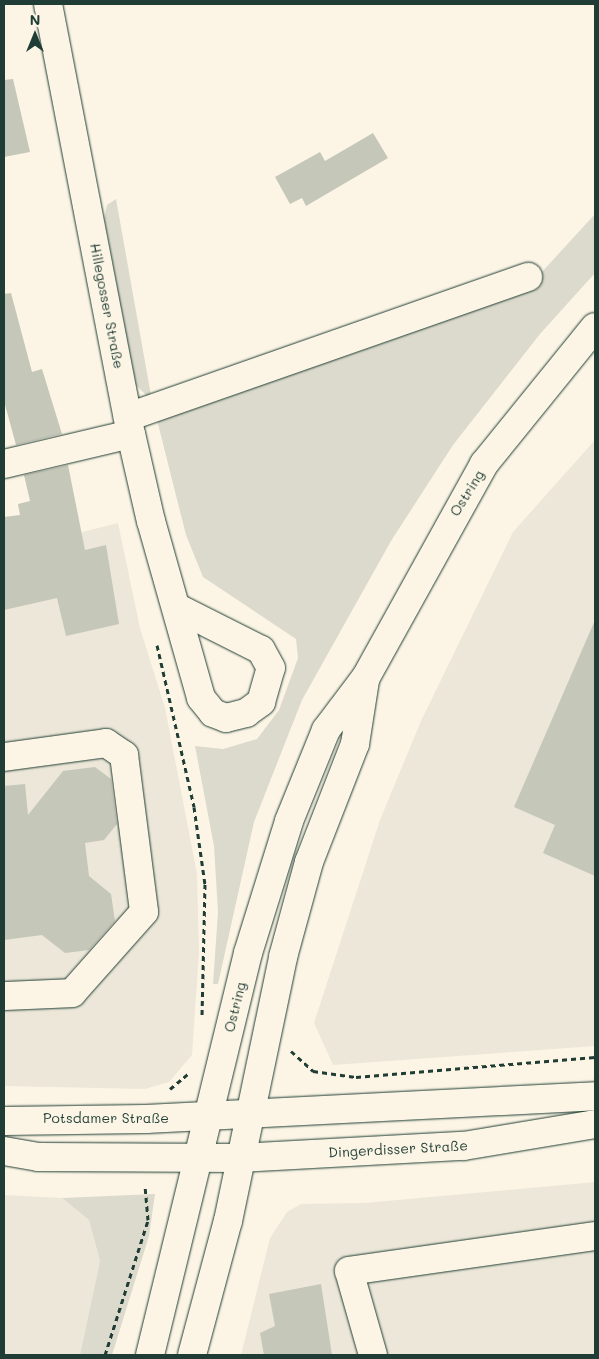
<!DOCTYPE html>
<html>
<head>
<meta charset="utf-8">
<style>
  body { margin:0 }
  #map { position:relative; width:599px; height:1359px; overflow:hidden; background:#fcf5e5; font-family:Mali,sans-serif }
  div>[style] { position:absolute }
  .built>* { inset:0; background:#ece7d8 }
  .green>* { inset:0; background:#dcdacc }
  .building>* { inset:0; background:#c5c7b9 }
  .path>* { height:3px; margin-top:-1.5px; transform-origin:0; background:repeating-linear-gradient(90deg,#1f3d34 0 5px,transparent 0 9px) }
  .roads { filter:drop-shadow(0 0 1px #1f3d34) drop-shadow(0 0 1px #1f3d34) }
  .minor>* { height:28px; margin:-14px; padding:0 14px; transform-origin:14px; border-radius:14px; background:#fcf5e5 }
  .major>* { height:28px; margin:-14px; padding:0 14px; transform-origin:14px; border-radius:14px; background:#fcf5e5 }
  span { translate:-50% -50%; white-space:nowrap; text-align:center; line-height:1.15; -webkit-text-stroke:4px #fcf5e5; paint-order:stroke }
  .street-label { font-size:14px; color:#1f3d34 }
  .frame { position:absolute; inset:0; border:5px solid #1f3d34; pointer-events:none }
  .north { position:absolute; left:10px; top:10px; width:50px; height:50px; -webkit-text-stroke:4px #fcf5e5; paint-order:stroke; rotate:0deg; font-size:14px; font-weight:700; line-height:20px; text-align:center; color:#1f3d34 }
  .north::after { content:''; display:block; margin:auto; width:18px; height:22px; background:#1f3d34; clip-path:polygon(50% 0,100% 100%,50% 72%,0 100%) }
</style>
</head>
<body>
<div id="map">
  <div class="built">
    <div style="clip-path:polygon(595px 440px,595px 1046px,333px 1065px,314px 1023px,380px 820px,421px 721px,513px 532px)"></div>
    <div style="clip-path:polygon(118px 523px,140px 628px,165px 708px,197px 874px,199px 952px,192px 1055px,169px 1082px,145px 1089px,4px 1086px,4px 552px)"></div>
    <div style="clip-path:polygon(595px 1182px,595px 1355px,241px 1355px,270px 1238px,287px 1212px,301px 1204px,364px 1203px)"></div>
    <div style="clip-path:polygon(4px 1195px,62px 1198px,89px 1220px,100px 1261px,80px 1355px,4px 1355px)"></div>
  </div>
  <div class="green">
    <div style="clip-path:polygon(116px 199px,152px 401px,135px 384px,104px 218px,107px 205px)"></div>
    <div style="clip-path:polygon(595px 214px,595px 273px,540px 334px,453px 445px,391px 541px,302px 700px,254px 822px,218px 984px,213px 984px,218px 912px,214px 846px,195px 746px,223px 749px,257px 739px,279px 710px,298px 658px,296px 639px,203px 577px,186px 535px,156px 416px,530px 285px)"></div>
    <div style="clip-path:polygon(155px 1194px,149px 1236px,112px 1355px,80px 1355px,100px 1261px,89px 1220px,62px 1198px)"></div>
  </div>
  <div class="building">
    <div style="clip-path:polygon(13px 79px,30px 152px,4px 157px,4px 80px)"></div>
    <div style="clip-path:polygon(373px 133px,388px 158px,306px 206px,302px 198px,290px 204px,275px 177px,320px 152px,325px 161px)"></div>
    <div style="clip-path:polygon(11px 293px,32px 372px,42px 369px,62px 434px,16px 445px,4px 401px,4px 294px)"></div>
    <div style="clip-path:polygon(68px 465px,85px 550px,106px 545px,119px 624px,66px 636px,57px 598px,4px 610px,4px 517px,20px 515px,18px 504px,30px 501px,24px 475px)"></div>
    <div style="clip-path:polygon(595px 620px,595px 876px,543px 853px,555px 825px,514px 807px)"></div>
    <div style="clip-path:polygon(95px 767px,111px 779px,117px 824px,104px 840px,85px 843px,89px 876px,111px 894px,115px 921px,89px 950px,65px 953px,42px 935px,4px 940px,4px 786px,25px 784px,28px 815px,63px 771px)"></div>
    <div style="clip-path:polygon(321px 1284px,332px 1355px,264px 1355px,260px 1333px,275px 1326px,269px 1294px)"></div>
  </div>
  <div class="path">
    <div style="left:157px;top:645px;width:166px;rotate:77.1deg"></div>
    <div style="left:194px;top:807px;width:78px;rotate:81.9deg"></div>
    <div style="left:205px;top:884px;width:131px;rotate:91.3deg"></div>
    <div style="left:291px;top:1051px;width:30px;rotate:42deg"></div>
    <div style="left:313px;top:1071px;width:43px;rotate:7.9deg"></div>
    <div style="left:356px;top:1077px;width:240px;rotate:-4.8deg"></div>
    <div style="left:170px;top:1089px;width:23px;rotate:-40deg"></div>
    <div style="left:105px;top:1355px;width:142px;rotate:-72.3deg"></div>
    <div style="left:148px;top:1220px;width:34px;rotate:-95deg"></div>
  </div>
  <div class="roads">
    <div class="minor">
      <div style="left:48px;top:4px;width:438px;rotate:79.1deg"></div>
      <div style="left:131px;top:434px;width:89px;rotate:77.1deg"></div>
      <div style="left:151px;top:521px;width:184px;rotate:74.2deg"></div>
      <div style="left:201px;top:698px;width:19px;rotate:51deg"></div>
      <div style="left:213px;top:713px;width:14px;rotate:21deg"></div>
      <div style="left:226px;top:718px;width:21px;rotate:-14deg"></div>
      <div style="left:246px;top:713px;width:19px;rotate:-36deg"></div>
      <div style="left:261px;top:702px;width:35px;rotate:-74deg"></div>
      <div style="left:271px;top:668px;width:21px;rotate:-119deg"></div>
      <div style="left:261px;top:650px;width:95px;rotate:-153.2deg"></div>
      <div style="left:128px;top:417px;width:424px;rotate:-19.3deg"></div>
      <div style="left:4px;top:464px;width:130px;rotate:-13.3deg"></div>
      <div style="left:4px;top:757px;width:103px;rotate:-7.8deg"></div>
      <div style="left:106px;top:743px;width:22px;rotate:34deg"></div>
      <div style="left:124px;top:755px;width:158px;rotate:82.7deg"></div>
      <div style="left:144px;top:912px;width:108px;rotate:131.6deg"></div>
      <div style="left:72px;top:993px;width:68px;rotate:177.5deg"></div>
      <div style="left:4px;top:1121px;width:142px;rotate:-0.8deg"></div>
      <div style="left:146px;top:1119px;width:450px;rotate:-2.9deg"></div>
      <div style="left:4px;top:1151px;width:35px;rotate:10deg"></div>
      <div style="left:38px;top:1157px;width:201px;rotate:0.3deg"></div>
      <div style="left:239px;top:1158px;width:225px;rotate:-3.1deg"></div>
      <div style="left:464px;top:1146px;width:133px;rotate:-9.5deg"></div>
      <div style="left:373px;top:1355px;width:87px;rotate:-105.9deg"></div>
      <div style="left:349px;top:1271px;width:248px;rotate:-8.1deg"></div>
    </div>
    <div class="major">
      <div style="left:150px;top:1355px;width:414px;rotate:-76.3deg"></div>
      <div style="left:248px;top:953px;width:138px;rotate:-72.7deg"></div>
      <div style="left:289px;top:821px;width:98px;rotate:-67.9deg"></div>
      <div style="left:326px;top:730px;width:66px;rotate:-53deg"></div>
      <div style="left:366px;top:677px;width:244px;rotate:-61deg"></div>
      <div style="left:484px;top:464px;width:176px;rotate:-51deg"></div>
      <div style="left:192px;top:1355px;width:139px;rotate:-75deg"></div>
      <div style="left:228px;top:1221px;width:270px;rotate:-78.2deg"></div>
      <div style="left:283px;top:957px;width:98px;rotate:-74.7deg"></div>
      <div style="left:309px;top:862px;width:127px;rotate:-68.7deg"></div>
      <div style="left:355px;top:744px;width:65px;rotate:-81.1deg"></div>
    </div>
  </div>
  <div class="street-label">
    <span style="left:107px;top:306px;rotate:79deg">Hillegosser Straße</span>
    <span style="left:467px;top:493px;rotate:-58deg">Ostring</span>
    <span style="left:235px;top:1007px;rotate:-76deg">Ostring</span>
    <span style="left:106px;top:1118px">Potsdamer Straße</span>
    <span style="left:398px;top:1149px;rotate:-3deg">Dingerdisser Straße</span>
  </div>
  <div class="frame"></div>
  <div class="north">N</div>
</div>
</body>
</html>
